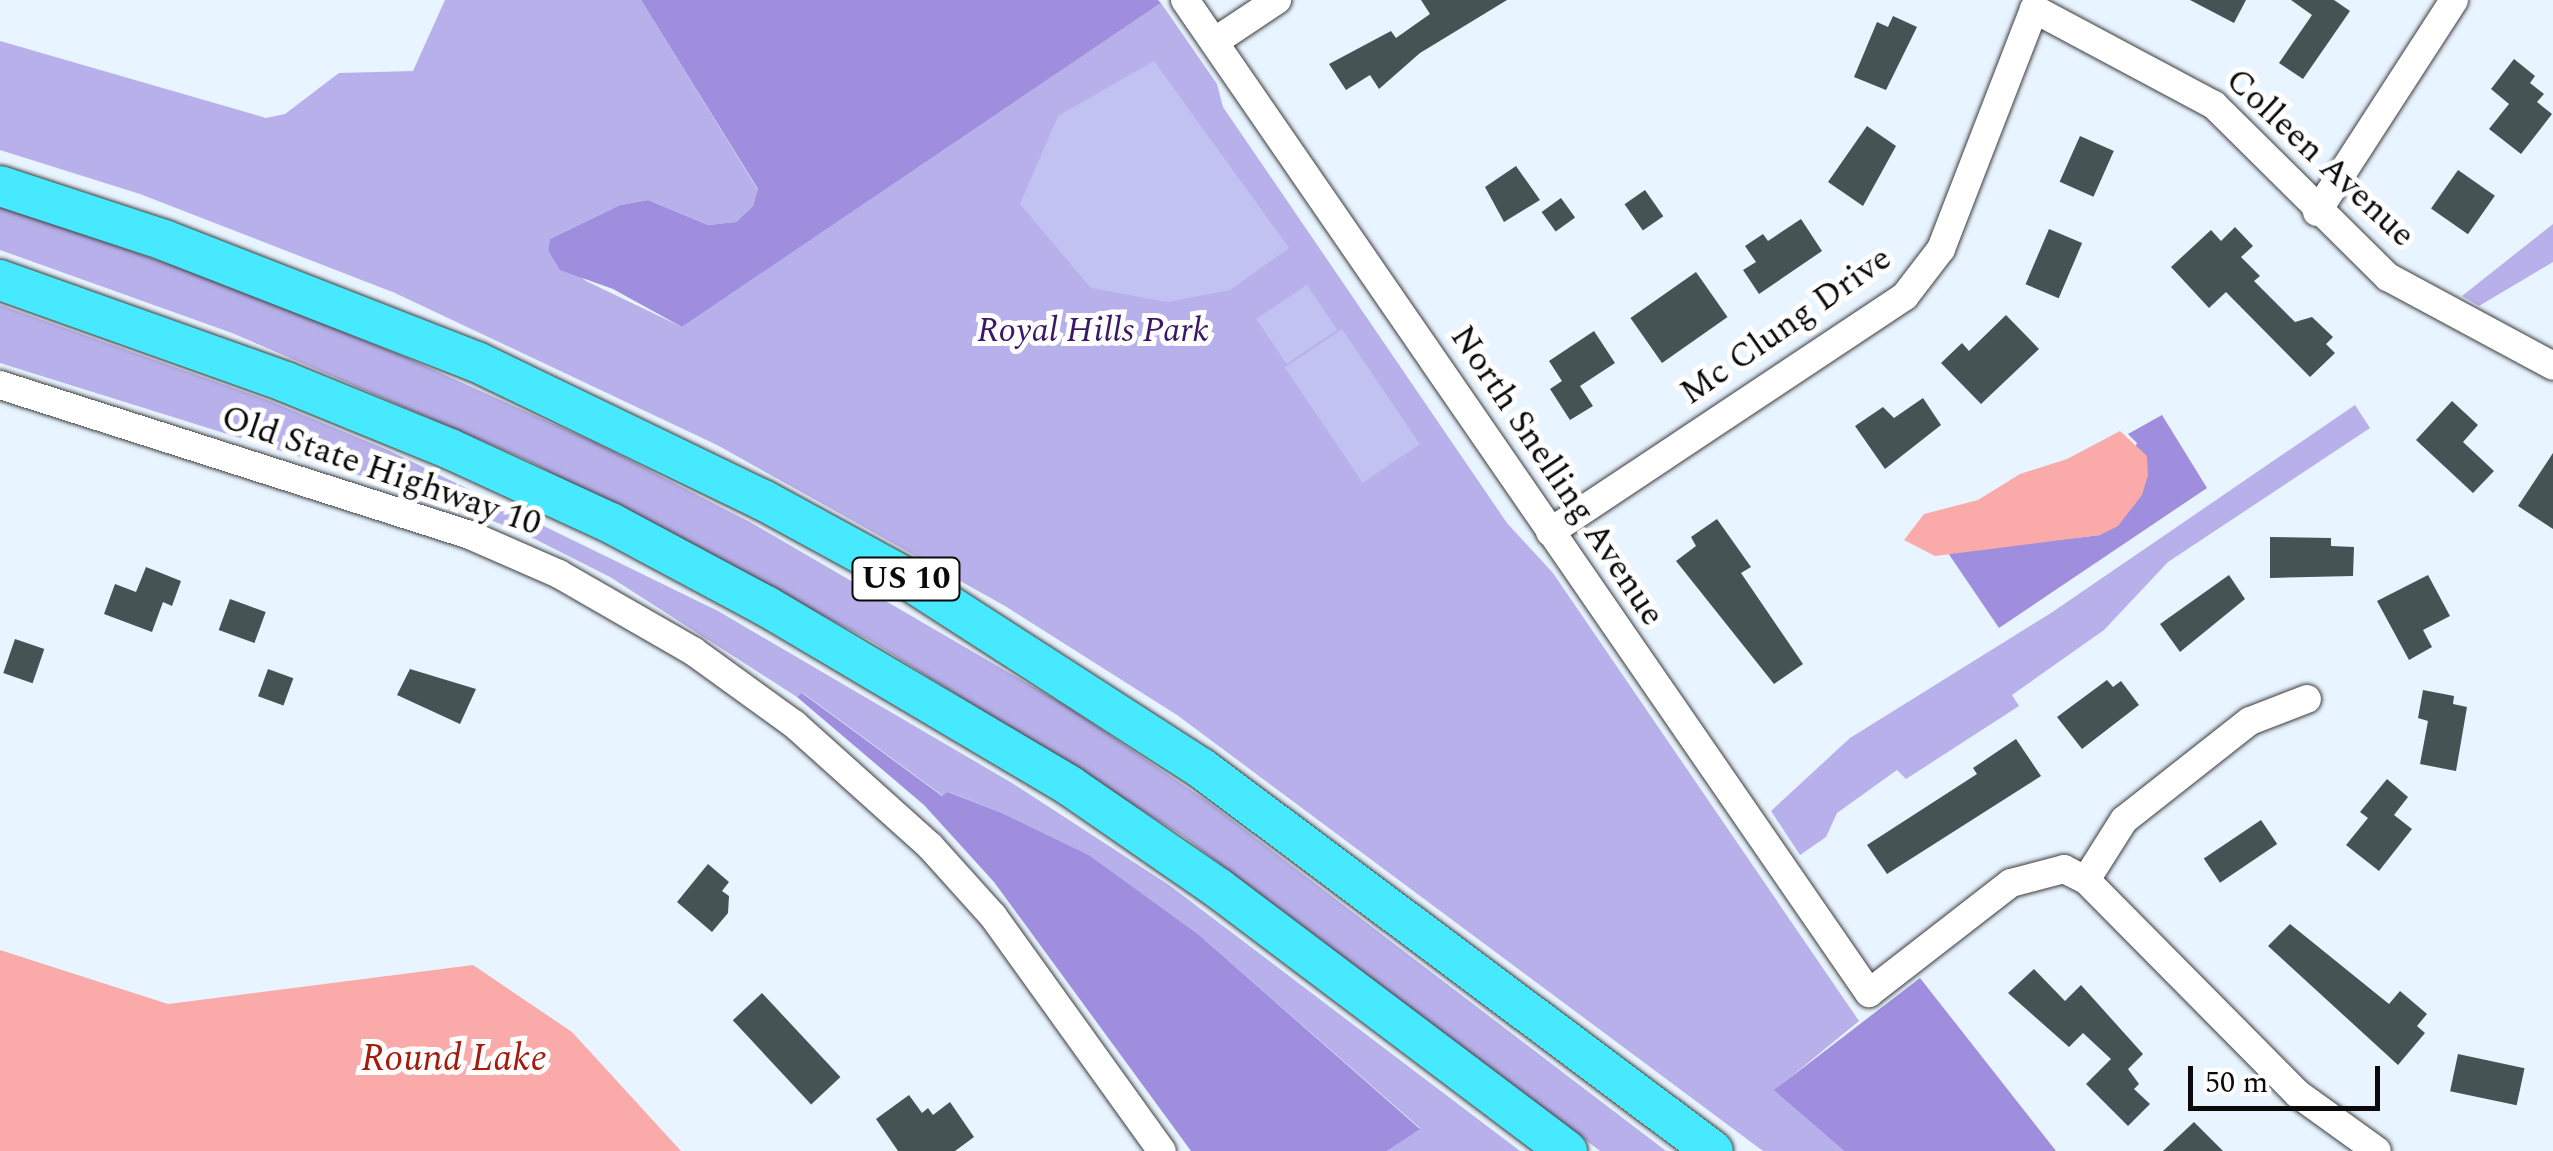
<!DOCTYPE html>
<html>
<head>
<meta charset="utf-8">
<style>
  body { margin:0 }
  #map { position:relative; width:2553px; height:1151px; overflow:hidden; background:#e8f4ff; font-family:Spectral,serif }
  div>[style] { position:absolute }
  .green>* { inset:0; background:#b8b0eb }
  .forest>* { inset:0; background:#9e8edd }
  .pitch>* { inset:0; background:#c2c2f2; transform-origin:0 0 }
  .water>* { inset:0; background:#faaba9 }
  .building>* { inset:0; background:#465354; transform-origin:0 0 }
  .roads { filter:drop-shadow(0 0 2px #3d3d3d) drop-shadow(0 0 2px #3d3d3d) }
  .minor>* { height:28px; margin:-14px; padding:0 14px; transform-origin:14px; border-radius:14px; background:#fff }
  .highway>* { height:40px; margin:-20px; padding:0 20px; transform-origin:20px; border-radius:20px; background:#46e9ff }
  span { translate:-50% -50%; white-space:nowrap; text-align:center; line-height:1.15; -webkit-text-stroke:10px #fff; paint-order:stroke }
  .shield-label span { padding:2px 8px; background:#fff; border:2px solid; border-radius:8px; -webkit-text-stroke-width:0 }
  .shield-label { font-size:32px; color:#0a0a0a; font-weight:700 }
  .street-label { font-size:35px; color:#0a0a0a }
  .park-label { font-size:35px; color:#3b1865; font-style:italic }
  .water-label { font-size:38px; color:#a31c0d; font-style:italic }
  .scale { position:absolute; left:2188px; top:1066px; width:192px; height:45px; box-sizing:border-box; border:5px solid #0a0a0a; border-top:0; padding-left:12px; font-size:30px; line-height:35px; white-space:nowrap; color:#0a0a0a; -webkit-text-stroke:8px #fff; paint-order:stroke }
</style>
</head>
<body>
<div id="map">
  <div class="green">
    <div style="clip-path:polygon(445px 0,641px 0,758px 190px,753px 206px,736px 222px,708px 225px,648px 200px,620px 205px,550px 239px,548px 250px,586px 281px,682px 327px,1161px 3px,1217px 84px,1223px 107px,1507px 523px,1553px 573px,1859px 1021px,1775px 1090px,1844px 1151px,1763px 1151px,1177px 715px,1005px 606px,717px 445px,395px 293px,140px 194px,0 150px,0 41px,266px 118px,285px 114px,339px 73px,413px 71px)"></div>
    <div style="clip-path:polygon(0 205px,220px 282px,405px 357px,598px 444px,750px 522px,1068px 707px,1207px 801px,1666px 1151px,1600px 1151px,1183px 836px,871px 641px,529px 461px,232px 333px,0 250px)"></div>
    <div style="clip-path:polygon(2553px 224px,2553px 262px,2479px 306px,2462px 296px)"></div>
    <div style="clip-path:polygon(0 305px,270px 401px,388px 450px,718px 611px,1012px 783px,1169px 885px,1520px 1151px,1387px 1151px,1420px 1128px,1198px 934px,1089px 855px,1002px 813px,949px 792px,943px 796px,803px 693px,797px 697px,610px 577px,523px 533px,448px 503px,0 363px)"></div>
    <div style="clip-path:polygon(2355px 405px,2370px 428px,2168px 562px,2104px 630px,2012px 695px,2019px 706px,1906px 779px,1897px 770px,1837px 813px,1826px 837px,1800px 855px,1771px 811px,1850px 738px,2051px 613px)"></div>
  </div>
  <div class="forest">
    <div style="clip-path:polygon(641px 0,1158px 0,1161px 3px,682px 327px,613px 289px,560px 270px,548px 250px,550px 239px,620px 205px,648px 200px,708px 225px,736px 222px,753px 206px,758px 189px)"></div>
    <div style="clip-path:polygon(2162px 415px,2207px 488px,1999px 628px,1948px 553px,2100px 535px,2137px 443px,2128px 434px)"></div>
    <div style="clip-path:polygon(802px 693px,942px 796px,948px 792px,1002px 813px,1089px 855px,1198px 934px,1420px 1129px,1387px 1151px,1191px 1151px,994px 882px,924px 805px,797px 697px)"></div>
    <div style="clip-path:polygon(1920px 978px,2056px 1151px,1844px 1151px,1774px 1090px)"></div>
  </div>
  <div class="pitch">
    <div style="clip-path:polygon(1154px 61px,1289px 248px,1230px 290px,1168px 302px,1091px 288px,1020px 204px,1058px 116px)"></div>
    <div style="left:1307px;top:285px;width:54px;height:61px;rotate:56deg"></div>
    <div style="left:1342px;top:329px;width:139px;height:69px;rotate:56deg"></div>
  </div>
  <div class="water">
    <div style="clip-path:polygon(2120px 431px,2147px 456px,2148px 475px,2142px 495px,2118px 526px,2100px 535px,1935px 556px,1904px 540px,1924px 514px,1978px 500px,2020px 474px,2067px 459px)"></div>
    <div style="clip-path:polygon(0 950px,168px 1004px,473px 965px,572px 1032px,681px 1151px,0 1151px)"></div>
  </div>
  <div class="building">
    <div style="clip-path:polygon(1421px 0,1507px 0,1420px 53px,1379px 89px,1370px 75px,1346px 90px,1329px 64px,1391px 31px,1396px 38px,1430px 14px)"></div>
    <div style="clip-path:polygon(2190px 0,2246px 0,2234px 23px)"></div>
    <div style="clip-path:polygon(2291px 0,2334px 0,2350px 11px,2303px 79px,2279px 63px,2312px 15px)"></div>
    <div style="clip-path:polygon(1893px 16px,1917px 27px,1886px 90px,1854px 77px,1877px 22px,1888px 27px)"></div>
    <div style="clip-path:polygon(2514px 59px,2535px 76px,2530px 83px,2544px 94px,2537px 102px,2552px 114px,2521px 154px,2489px 129px,2509px 104px,2491px 89px)"></div>
    <div style="clip-path:polygon(1867px 126px,1896px 146px,1863px 206px,1828px 182px)"></div>
    <div style="left:2080px;top:136px;width:37px;height:50px;rotate:24deg"></div>
    <div style="clip-path:polygon(1516px 166px,1540px 200px,1504px 222px,1485px 187px)"></div>
    <div style="left:2458px;top:170px;width:45px;height:47px;rotate:35deg"></div>
    <div style="left:1645px;top:190px;width:32px;height:25px;rotate:55deg"></div>
    <div style="left:1561px;top:198px;width:24px;height:24px;rotate:54deg"></div>
    <div style="clip-path:polygon(1801px 219px,1822px 251px,1759px 294px,1743px 270px,1756px 262px,1745px 246px,1763px 234px,1768px 241px)"></div>
    <div style="clip-path:polygon(2235px 227px,2253px 246px,2241px 257px,2260px 276px,2254px 281px,2295px 322px,2312px 317px,2333px 337px,2326px 344px,2335px 353px,2310px 377px,2226px 292px,2209px 308px,2171px 267px,2211px 230px,2221px 241px)"></div>
    <div style="left:2049px;top:229px;width:36px;height:60px;rotate:23deg"></div>
    <div style="left:1696px;top:272px;width:55px;height:80px;rotate:55deg"></div>
    <div style="clip-path:polygon(2006px 315px,2039px 349px,1981px 404px,1941px 363px,1962px 343px,1969px 351px)"></div>
    <div style="clip-path:polygon(1594px 331px,1615px 363px,1580px 386px,1593px 406px,1570px 420px,1550px 389px,1562px 381px,1549px 361px)"></div>
    <div style="clip-path:polygon(1923px 398px,1941px 425px,1885px 469px,1855px 426px,1883px 407px,1894px 418px)"></div>
    <div style="clip-path:polygon(2452px 401px,2478px 425px,2463px 442px,2494px 471px,2473px 493px,2416px 440px)"></div>
    <div style="clip-path:polygon(2553px 453px,2553px 529px,2518px 506px)"></div>
    <div style="clip-path:polygon(1717px 519px,1751px 567px,1741px 573px,1803px 664px,1774px 684px,1676px 561px,1696px 546px,1691px 537px)"></div>
    <div style="clip-path:polygon(2270px 537px,2331px 538px,2331px 546px,2354px 547px,2353px 576px,2270px 578px)"></div>
    <div style="clip-path:polygon(146px 567px,181px 581px,172px 606px,163px 602px,152px 632px,104px 614px,115px 584px,136px 592px)"></div>
    <div style="clip-path:polygon(2229px 575px,2245px 599px,2180px 652px,2160px 624px)"></div>
    <div style="clip-path:polygon(2428px 575px,2450px 616px,2423px 630px,2432px 647px,2409px 660px,2377px 601px)"></div>
    <div style="left:230px;top:599px;width:38px;height:33px;rotate:20deg"></div>
    <div style="left:15px;top:639px;width:31px;height:36px;rotate:19deg"></div>
    <div style="left:268px;top:669px;width:27px;height:29px;rotate:20deg"></div>
    <div style="clip-path:polygon(410px 669px,476px 689px,460px 724px,397px 695px)"></div>
    <div style="clip-path:polygon(2107px 680px,2113px 687px,2121px 681px,2139px 705px,2082px 749px,2057px 717px)"></div>
    <div style="clip-path:polygon(2423px 690px,2454px 696px,2453px 704px,2467px 707px,2456px 771px,2420px 764px,2428px 721px,2418px 718px)"></div>
    <div style="clip-path:polygon(2016px 739px,2041px 776px,1887px 874px,1867px 845px,1977px 774px,1973px 768px)"></div>
    <div style="clip-path:polygon(2387px 779px,2408px 797px,2394px 815px,2412px 829px,2379px 871px,2346px 845px,2368px 818px,2360px 812px)"></div>
    <div style="left:2261px;top:820px;width:29px;height:69px;rotate:56deg"></div>
    <div style="clip-path:polygon(708px 864px,729px 882px,722px 891px,729px 896px,728px 913px,712px 932px,677px 902px)"></div>
    <div style="clip-path:polygon(2290px 924px,2389px 1004px,2400px 991px,2427px 1014px,2417px 1026px,2425px 1033px,2398px 1065px,2268px 946px)"></div>
    <div style="clip-path:polygon(2034px 969px,2065px 1001px,2081px 985px,2143px 1054px,2128px 1069px,2139px 1084px,2134px 1089px,2150px 1104px,2128px 1126px,2086px 1084px,2111px 1059px,2083px 1033px,2069px 1047px,2008px 993px)"></div>
    <div style="left:762px;top:993px;width:115px;height:40px;rotate:47deg"></div>
    <div style="left:2458px;top:1054px;width:68px;height:38px;rotate:12deg"></div>
    <div style="clip-path:polygon(909px 1095px,922px 1113px,928px 1108px,933px 1115px,950px 1102px,974px 1137px,955px 1151px,898px 1151px,876px 1119px)"></div>
    <div style="clip-path:polygon(2194px 1122px,2223px 1151px,2163px 1151px)"></div>
  </div>
  <div class="roads">
    <div class="minor">
      <div style="left:1185px;top:0;width:1206px;rotate:55.44deg"></div>
      <div style="left:1869px;top:993px;width:180px;rotate:-37.8deg"></div>
      <div style="left:2011px;top:883px;width:55px;rotate:-14.8deg"></div>
      <div style="left:2064px;top:869px;width:25px;rotate:27deg"></div>
      <div style="left:2086px;top:880px;width:301px;rotate:45.3deg"></div>
      <div style="left:2298px;top:1094px;width:97px;rotate:35.8deg"></div>
      <div style="left:1214px;top:42px;width:76px;rotate:-33.7deg"></div>
      <div style="left:2317px;top:212px;width:252px;rotate:-57.1deg"></div>
      <div style="left:0;top:385px;width:496px;rotate:17.7deg"></div>
      <div style="left:472px;top:536px;width:95px;rotate:23.6deg"></div>
      <div style="left:559px;top:574px;width:155px;rotate:29.9deg"></div>
      <div style="left:693px;top:651px;width:125px;rotate:35.9deg"></div>
      <div style="left:794px;top:724px;width:183px;rotate:41.9deg"></div>
      <div style="left:930px;top:846px;width:94px;rotate:48deg"></div>
      <div style="left:993px;top:916px;width:289px;rotate:54.3deg"></div>
      <div style="left:1550px;top:532px;width:426px;rotate:-33.6deg"></div>
      <div style="left:1905px;top:296px;width:59px;rotate:-52.5deg"></div>
      <div style="left:1941px;top:249px;width:257px;rotate:-68.8deg"></div>
      <div style="left:2034px;top:9px;width:204px;rotate:28.1deg"></div>
      <div style="left:2214px;top:105px;width:245px;rotate:44.7deg"></div>
      <div style="left:2388px;top:277px;width:187px;rotate:28.3deg"></div>
      <div style="left:2086px;top:880px;width:71px;rotate:-57.7deg"></div>
      <div style="left:2124px;top:820px;width:160px;rotate:-38.2deg"></div>
      <div style="left:2250px;top:721px;width:61px;rotate:-21.1deg"></div>
    </div>
    <div class="highway">
      <div style="left:0;top:186px;width:173px;rotate:18.2deg"></div>
      <div style="left:164px;top:240px;width:336px;rotate:21.3deg"></div>
      <div style="left:477px;top:362px;width:318px;rotate:25.8deg"></div>
      <div style="left:763px;top:500px;width:163px;rotate:28.6deg"></div>
      <div style="left:906px;top:578px;width:351px;rotate:32.8deg"></div>
      <div style="left:1201px;top:768px;width:639px;rotate:36.8deg"></div>
      <div style="left:0;top:280px;width:304px;rotate:19.6deg"></div>
      <div style="left:286px;top:382px;width:177px;rotate:22.2deg"></div>
      <div style="left:450px;top:449px;width:177px;rotate:24.7deg"></div>
      <div style="left:611px;top:523px;width:176px;rotate:28.2deg"></div>
      <div style="left:766px;top:606px;width:353px;rotate:30.6deg"></div>
      <div style="left:1070px;top:786px;width:180px;rotate:34.6deg"></div>
      <div style="left:1218px;top:888px;width:437px;rotate:37deg"></div>
    </div>
  </div>
  <div class="shield-label">
    <span style="left:906px;top:579px">US 10</span>
  </div>
  <div class="street-label">
    <span style="left:2320px;top:158px;rotate:43deg">Colleen Avenue</span>
    <span style="left:1786px;top:326px;rotate:-35deg">Mc Clung Drive</span>
    <span style="left:381px;top:471px;rotate:19deg">Old State Highway 10</span>
    <span style="left:1557px;top:476px;rotate:56deg">North Snelling Avenue</span>
  </div>
  <div class="park-label">
    <span style="left:1093px;top:331px">Royal Hills Park</span>
  </div>
  <div class="water-label">
    <span style="left:454px;top:1060px">Round Lake</span>
  </div>
  <div class="scale">50 m</div>
</div>
</body>
</html>
